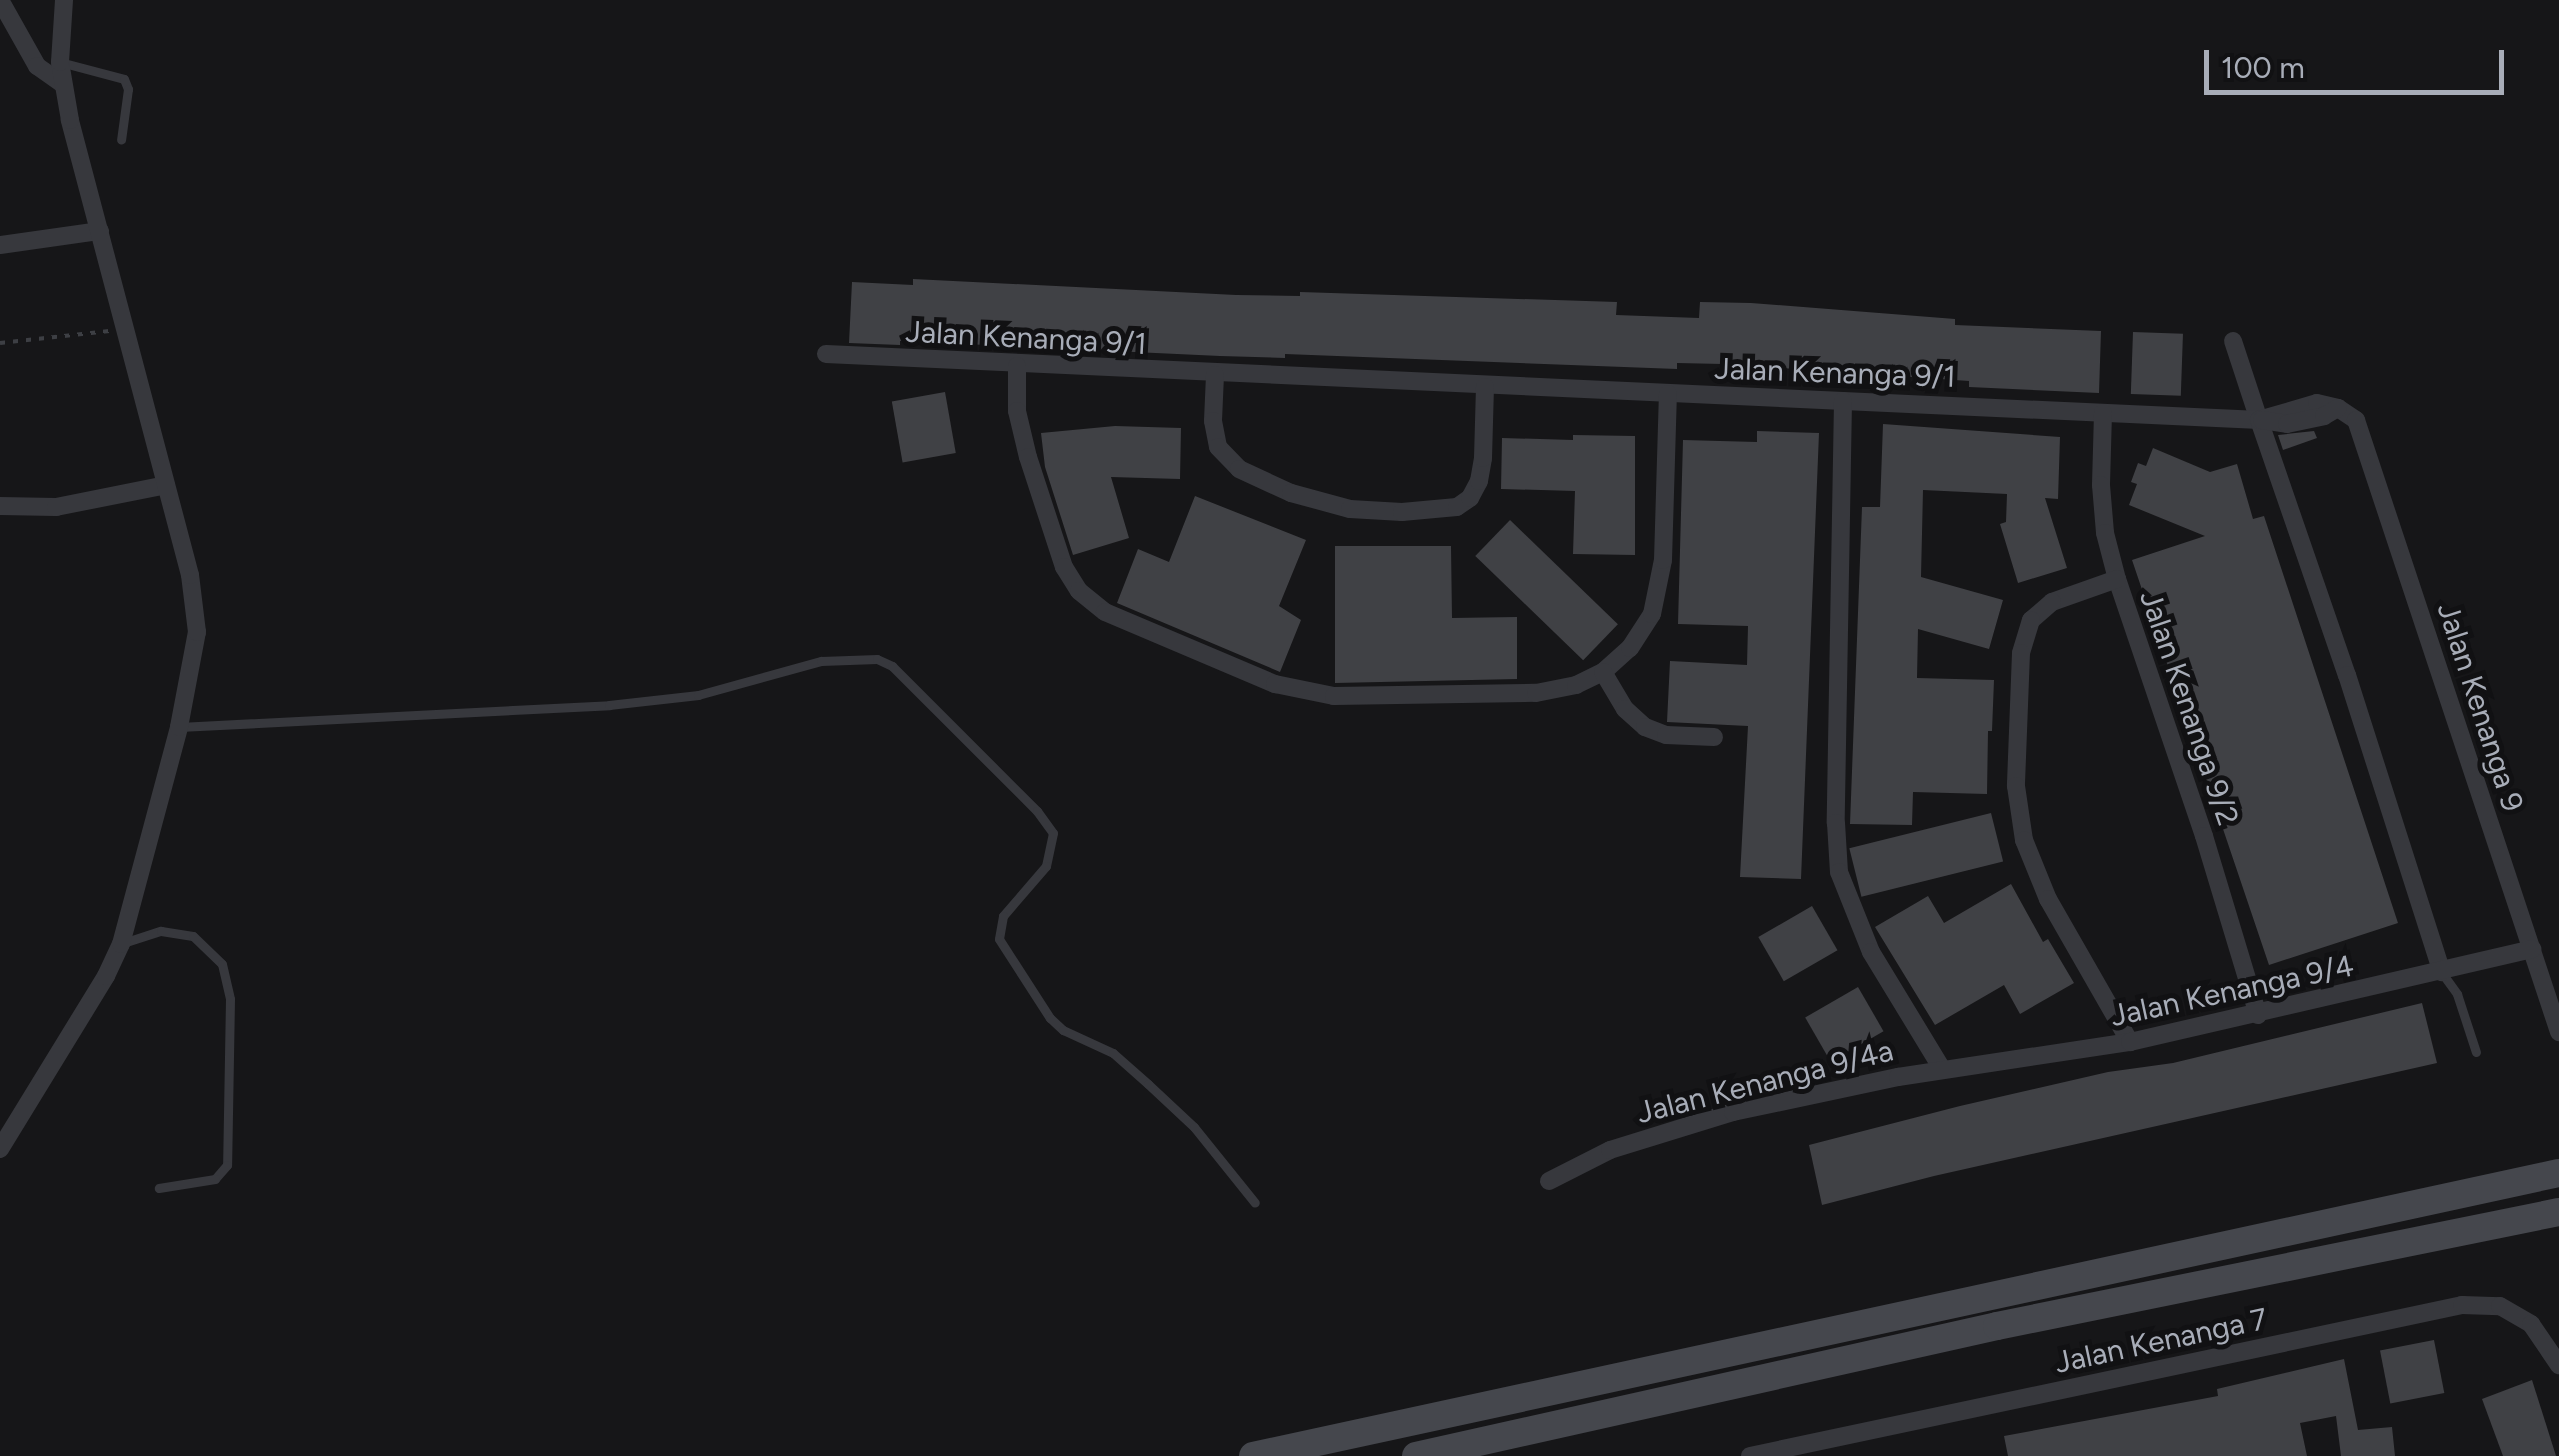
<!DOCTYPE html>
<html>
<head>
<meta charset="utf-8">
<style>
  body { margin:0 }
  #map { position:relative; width:2559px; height:1456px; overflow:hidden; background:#161618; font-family:Figtree,sans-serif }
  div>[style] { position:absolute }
  .building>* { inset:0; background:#404145; transform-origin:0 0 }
  .path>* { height:4px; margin-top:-2px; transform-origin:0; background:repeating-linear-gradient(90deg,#3d3f44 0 5px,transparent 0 13px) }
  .lane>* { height:9px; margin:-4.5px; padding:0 4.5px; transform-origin:4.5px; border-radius:4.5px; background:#37383d }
  .street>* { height:18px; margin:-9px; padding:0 9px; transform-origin:9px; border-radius:9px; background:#37383d }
  .secondary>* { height:28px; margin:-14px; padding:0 14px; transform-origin:14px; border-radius:14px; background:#45474d }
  span { translate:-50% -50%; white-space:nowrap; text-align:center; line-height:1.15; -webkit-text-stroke:10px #111113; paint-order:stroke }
  .street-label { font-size:30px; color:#a8adb8 }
  .scale { position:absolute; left:2204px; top:50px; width:300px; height:45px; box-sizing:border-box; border:5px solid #a8adb8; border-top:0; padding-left:12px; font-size:30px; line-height:35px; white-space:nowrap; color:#a8adb8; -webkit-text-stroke:8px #111113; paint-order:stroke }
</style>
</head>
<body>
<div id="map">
  <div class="building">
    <div style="clip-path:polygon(913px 279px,1236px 295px,1300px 296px,1300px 292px,1617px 302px,1616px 315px,1699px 318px,1700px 302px,1751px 303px,1955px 319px,1955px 325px,2101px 331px,2099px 393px,1969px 387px,1969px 381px,1723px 364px,1677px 363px,1677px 369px,1285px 354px,1285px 358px,1220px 356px,900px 341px,900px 345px,849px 343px,852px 282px,913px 285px)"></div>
    <div style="left:2133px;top:332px;width:50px;height:62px;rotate:2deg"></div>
    <div style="left:945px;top:392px;width:62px;height:54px;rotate:80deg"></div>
    <div style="clip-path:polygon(1883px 424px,2060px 437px,2058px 499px,2045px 498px,2067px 568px,2018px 583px,2000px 524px,2006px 522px,2007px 494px,1923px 490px,1921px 577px,2003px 600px,1989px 649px,1918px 629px,1917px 678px,1994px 680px,1992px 731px,1988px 731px,1987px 794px,1913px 792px,1912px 825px,1850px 824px,1862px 507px,1880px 507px)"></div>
    <div style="clip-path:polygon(1115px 426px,1181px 428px,1180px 479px,1111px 477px,1129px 538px,1073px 555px,1045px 467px,1041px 433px)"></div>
    <div style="clip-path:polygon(1757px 431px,1819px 433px,1801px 879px,1740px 877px,1748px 726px,1667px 722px,1670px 661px,1747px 665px,1748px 626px,1678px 624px,1683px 440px,1757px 442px)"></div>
    <div style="clip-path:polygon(2314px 431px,2317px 438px,2283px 450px,2278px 435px)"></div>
    <div style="clip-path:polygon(1573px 435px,1635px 436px,1635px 555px,1573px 554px,1575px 491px,1501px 489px,1502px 438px,1573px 440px)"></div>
    <div style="clip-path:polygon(2153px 448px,2210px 472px,2237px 464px,2253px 519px,2264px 516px,2398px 923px,2269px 965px,2132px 560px,2205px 536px,2129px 505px,2137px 484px,2131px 482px,2138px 463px,2146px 466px)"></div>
    <div style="clip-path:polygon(1195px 496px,1306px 540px,1279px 606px,1301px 620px,1280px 672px,1117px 603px,1138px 549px,1169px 562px)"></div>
    <div style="left:1510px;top:520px;width:150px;height:50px;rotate:44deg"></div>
    <div style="clip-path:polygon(1335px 546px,1451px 546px,1452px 618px,1517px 617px,1517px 679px,1335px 683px)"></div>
    <div style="left:1991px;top:813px;width:50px;height:146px;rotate:76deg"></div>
    <div style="clip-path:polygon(2011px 884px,2043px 942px,2048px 939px,2074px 983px,2020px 1014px,2004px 985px,1935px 1025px,1875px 927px,1928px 896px,1944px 923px)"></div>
    <div style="left:1812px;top:906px;width:51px;height:62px;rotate:60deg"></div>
    <div style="left:1858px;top:987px;width:51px;height:61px;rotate:60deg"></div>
    <div style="clip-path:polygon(2422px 1003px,2437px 1063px,1934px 1176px,1822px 1205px,1809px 1145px,1960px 1106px,2108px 1072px,2173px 1063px)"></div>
    <div style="left:2434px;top:1340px;width:54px;height:55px;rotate:79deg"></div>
    <div style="clip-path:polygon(2344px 1359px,2358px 1430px,2392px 1427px,2395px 1456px,2341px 1456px,2336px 1416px,2300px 1423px,2307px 1456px,2008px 1456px,2004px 1436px,2218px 1396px,2217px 1389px)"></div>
    <div style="clip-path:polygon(2532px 1380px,2556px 1456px,2503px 1456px,2482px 1399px)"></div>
  </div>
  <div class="path">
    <div style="left:0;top:343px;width:110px;rotate:-6.3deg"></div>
  </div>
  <div class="lane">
    <div style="left:60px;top:62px;width:66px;rotate:14.9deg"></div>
    <div style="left:124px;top:79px;width:11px;rotate:68deg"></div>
    <div style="left:128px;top:89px;width:51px;rotate:97.8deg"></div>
    <div style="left:179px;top:727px;width:431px;rotate:-2.9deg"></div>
    <div style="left:609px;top:705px;width:90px;rotate:-6.4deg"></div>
    <div style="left:698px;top:695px;width:128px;rotate:-15.5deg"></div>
    <div style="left:821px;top:661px;width:56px;rotate:-2deg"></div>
    <div style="left:877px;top:659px;width:17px;rotate:25deg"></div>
    <div style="left:892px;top:666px;width:205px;rotate:45deg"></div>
    <div style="left:1037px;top:811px;width:27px;rotate:54deg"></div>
    <div style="left:1053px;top:833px;width:34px;rotate:102deg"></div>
    <div style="left:1046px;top:866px;width:66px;rotate:130.7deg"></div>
    <div style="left:1003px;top:916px;width:23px;rotate:100deg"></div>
    <div style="left:999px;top:939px;width:94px;rotate:57.2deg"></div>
    <div style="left:1050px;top:1018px;width:18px;rotate:43deg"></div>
    <div style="left:1063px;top:1030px;width:55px;rotate:24.7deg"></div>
    <div style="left:1113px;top:1053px;width:47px;rotate:41.5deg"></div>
    <div style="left:1148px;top:1084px;width:63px;rotate:43.1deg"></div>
    <div style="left:1194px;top:1127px;width:97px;rotate:51.2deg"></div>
    <div style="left:123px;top:943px;width:40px;rotate:-18deg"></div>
    <div style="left:161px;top:931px;width:32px;rotate:9deg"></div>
    <div style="left:193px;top:936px;width:40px;rotate:44deg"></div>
    <div style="left:222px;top:964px;width:36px;rotate:77deg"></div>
    <div style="left:230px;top:999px;width:166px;rotate:91deg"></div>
    <div style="left:227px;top:1165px;width:18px;rotate:131deg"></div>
    <div style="left:215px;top:1179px;width:57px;rotate:170.9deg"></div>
    <div style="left:2442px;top:973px;width:26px;rotate:54deg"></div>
    <div style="left:2457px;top:994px;width:61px;rotate:71.9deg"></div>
  </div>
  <div class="street">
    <div style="left:0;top:0;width:76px;rotate:60.7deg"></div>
    <div style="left:37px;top:66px;width:32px;rotate:35deg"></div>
    <div style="left:0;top:245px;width:101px;rotate:-8deg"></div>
    <div style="left:2233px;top:341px;width:83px;rotate:71.8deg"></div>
    <div style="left:826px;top:354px;width:1435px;rotate:2.64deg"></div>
    <div style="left:2259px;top:420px;width:270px;rotate:71deg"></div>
    <div style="left:2347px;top:675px;width:312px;rotate:72.3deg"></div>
    <div style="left:1017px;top:366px;width:45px;rotate:90deg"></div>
    <div style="left:1017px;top:411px;width:47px;rotate:76.6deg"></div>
    <div style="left:1028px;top:457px;width:116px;rotate:71.9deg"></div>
    <div style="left:1064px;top:567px;width:28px;rotate:58deg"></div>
    <div style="left:1079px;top:591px;width:33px;rotate:39deg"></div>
    <div style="left:1105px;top:612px;width:185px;rotate:23deg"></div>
    <div style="left:1275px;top:684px;width:60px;rotate:11.5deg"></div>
    <div style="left:1334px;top:696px;width:202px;rotate:-0.9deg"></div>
    <div style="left:1536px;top:693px;width:41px;rotate:-11.3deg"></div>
    <div style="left:1576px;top:685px;width:30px;rotate:-26deg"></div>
    <div style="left:1603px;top:672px;width:36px;rotate:-42deg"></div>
    <div style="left:1630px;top:648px;width:40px;rotate:-57.1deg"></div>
    <div style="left:1652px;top:614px;width:55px;rotate:-78.5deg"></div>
    <div style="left:1663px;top:560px;width:166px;rotate:-88.3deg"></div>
    <div style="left:1215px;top:375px;width:46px;rotate:92.5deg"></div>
    <div style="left:1213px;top:421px;width:26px;rotate:79deg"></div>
    <div style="left:1218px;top:447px;width:30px;rotate:46deg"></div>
    <div style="left:1239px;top:469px;width:57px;rotate:24.8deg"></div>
    <div style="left:1291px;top:493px;width:61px;rotate:15.2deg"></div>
    <div style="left:1350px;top:509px;width:52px;rotate:3.3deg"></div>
    <div style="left:1402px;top:512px;width:55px;rotate:-5.2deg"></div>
    <div style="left:1457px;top:507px;width:16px;rotate:-35deg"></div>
    <div style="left:1470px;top:498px;width:19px;rotate:-62deg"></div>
    <div style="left:1479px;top:481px;width:23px;rotate:-80deg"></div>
    <div style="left:1483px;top:458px;width:71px;rotate:-88.4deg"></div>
    <div style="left:1843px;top:401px;width:422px;rotate:91deg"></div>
    <div style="left:1836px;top:823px;width:49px;rotate:86.5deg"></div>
    <div style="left:1839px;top:872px;width:86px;rotate:68.2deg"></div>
    <div style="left:1871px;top:952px;width:137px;rotate:58.7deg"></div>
    <div style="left:2103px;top:413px;width:72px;rotate:91.6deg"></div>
    <div style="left:2101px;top:485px;width:48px;rotate:85.2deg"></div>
    <div style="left:2105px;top:533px;width:48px;rotate:75.4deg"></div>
    <div style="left:2117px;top:579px;width:271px;rotate:71.3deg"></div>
    <div style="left:2204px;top:836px;width:187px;rotate:73.2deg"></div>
    <div style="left:2259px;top:420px;width:60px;rotate:-16.3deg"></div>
    <div style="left:2317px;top:403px;width:22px;rotate:13deg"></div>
    <div style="left:2338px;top:408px;width:22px;rotate:34deg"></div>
    <div style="left:2356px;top:420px;width:645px;rotate:71.65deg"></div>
    <div style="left:2262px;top:420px;width:25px;rotate:9deg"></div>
    <div style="left:2287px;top:424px;width:38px;rotate:-12deg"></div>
    <div style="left:2324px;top:416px;width:16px;rotate:-30deg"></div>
    <div style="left:0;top:506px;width:56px;rotate:1deg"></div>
    <div style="left:56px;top:507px;width:112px;rotate:-11.3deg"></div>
    <div style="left:2117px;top:579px;width:69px;rotate:160.5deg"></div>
    <div style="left:2052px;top:602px;width:28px;rotate:139deg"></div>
    <div style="left:2031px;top:620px;width:34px;rotate:107deg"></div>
    <div style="left:2021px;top:653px;width:133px;rotate:92.2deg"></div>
    <div style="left:2016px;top:786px;width:55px;rotate:81.6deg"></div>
    <div style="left:2024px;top:840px;width:64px;rotate:67.9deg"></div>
    <div style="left:2048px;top:899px;width:165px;rotate:60.2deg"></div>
    <div style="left:1603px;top:672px;width:43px;rotate:59.3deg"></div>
    <div style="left:1625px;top:709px;width:27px;rotate:42deg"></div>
    <div style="left:1645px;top:727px;width:22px;rotate:21deg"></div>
    <div style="left:1666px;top:735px;width:48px;rotate:2.4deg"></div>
    <div style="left:0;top:1149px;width:203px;rotate:-58.5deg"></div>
    <div style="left:106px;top:976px;width:35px;rotate:-65deg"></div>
    <div style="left:121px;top:944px;width:225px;rotate:-75deg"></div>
    <div style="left:179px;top:727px;width:97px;rotate:-79.3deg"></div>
    <div style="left:197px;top:632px;width:57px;rotate:-97deg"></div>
    <div style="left:190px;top:575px;width:471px;rotate:-104.8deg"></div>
    <div style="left:70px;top:120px;width:59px;rotate:-99.8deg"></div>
    <div style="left:60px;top:62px;width:62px;rotate:-86.3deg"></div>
    <div style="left:1549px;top:1181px;width:68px;rotate:-26.9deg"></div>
    <div style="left:1610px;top:1150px;width:129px;rotate:-17.2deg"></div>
    <div style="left:1733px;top:1112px;width:169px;rotate:-12deg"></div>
    <div style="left:1898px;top:1077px;width:235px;rotate:-8.6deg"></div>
    <div style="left:2130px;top:1042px;width:413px;rotate:-13deg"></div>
    <div style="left:1750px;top:1456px;width:728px;rotate:-11.97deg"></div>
    <div style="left:2462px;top:1305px;width:38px;rotate:2deg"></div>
    <div style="left:2500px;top:1306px;width:36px;rotate:30deg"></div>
    <div style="left:2531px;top:1324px;width:50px;rotate:55.7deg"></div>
  </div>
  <div class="secondary">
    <div style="left:1253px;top:1456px;width:1336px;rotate:-12.23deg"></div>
    <div style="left:1416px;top:1456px;width:595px;rotate:-12.61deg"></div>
    <div style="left:1997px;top:1326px;width:573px;rotate:-11.47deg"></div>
  </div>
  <div class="street-label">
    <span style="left:1026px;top:338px;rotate:3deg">Jalan Kenanga 9/1</span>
    <span style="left:1835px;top:373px;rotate:2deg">Jalan Kenanga 9/1</span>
    <span style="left:2480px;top:707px;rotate:72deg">Jalan Kenanga 9</span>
    <span style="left:2189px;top:708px;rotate:71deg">Jalan Kenanga 9/2</span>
    <span style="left:2232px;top:991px;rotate:-12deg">Jalan Kenanga 9/4</span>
    <span style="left:1765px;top:1082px;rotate:-14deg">Jalan Kenanga 9/4a</span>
    <span style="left:2161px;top:1341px;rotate:-12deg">Jalan Kenanga 7</span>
  </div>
  <div class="scale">100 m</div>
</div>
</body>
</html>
